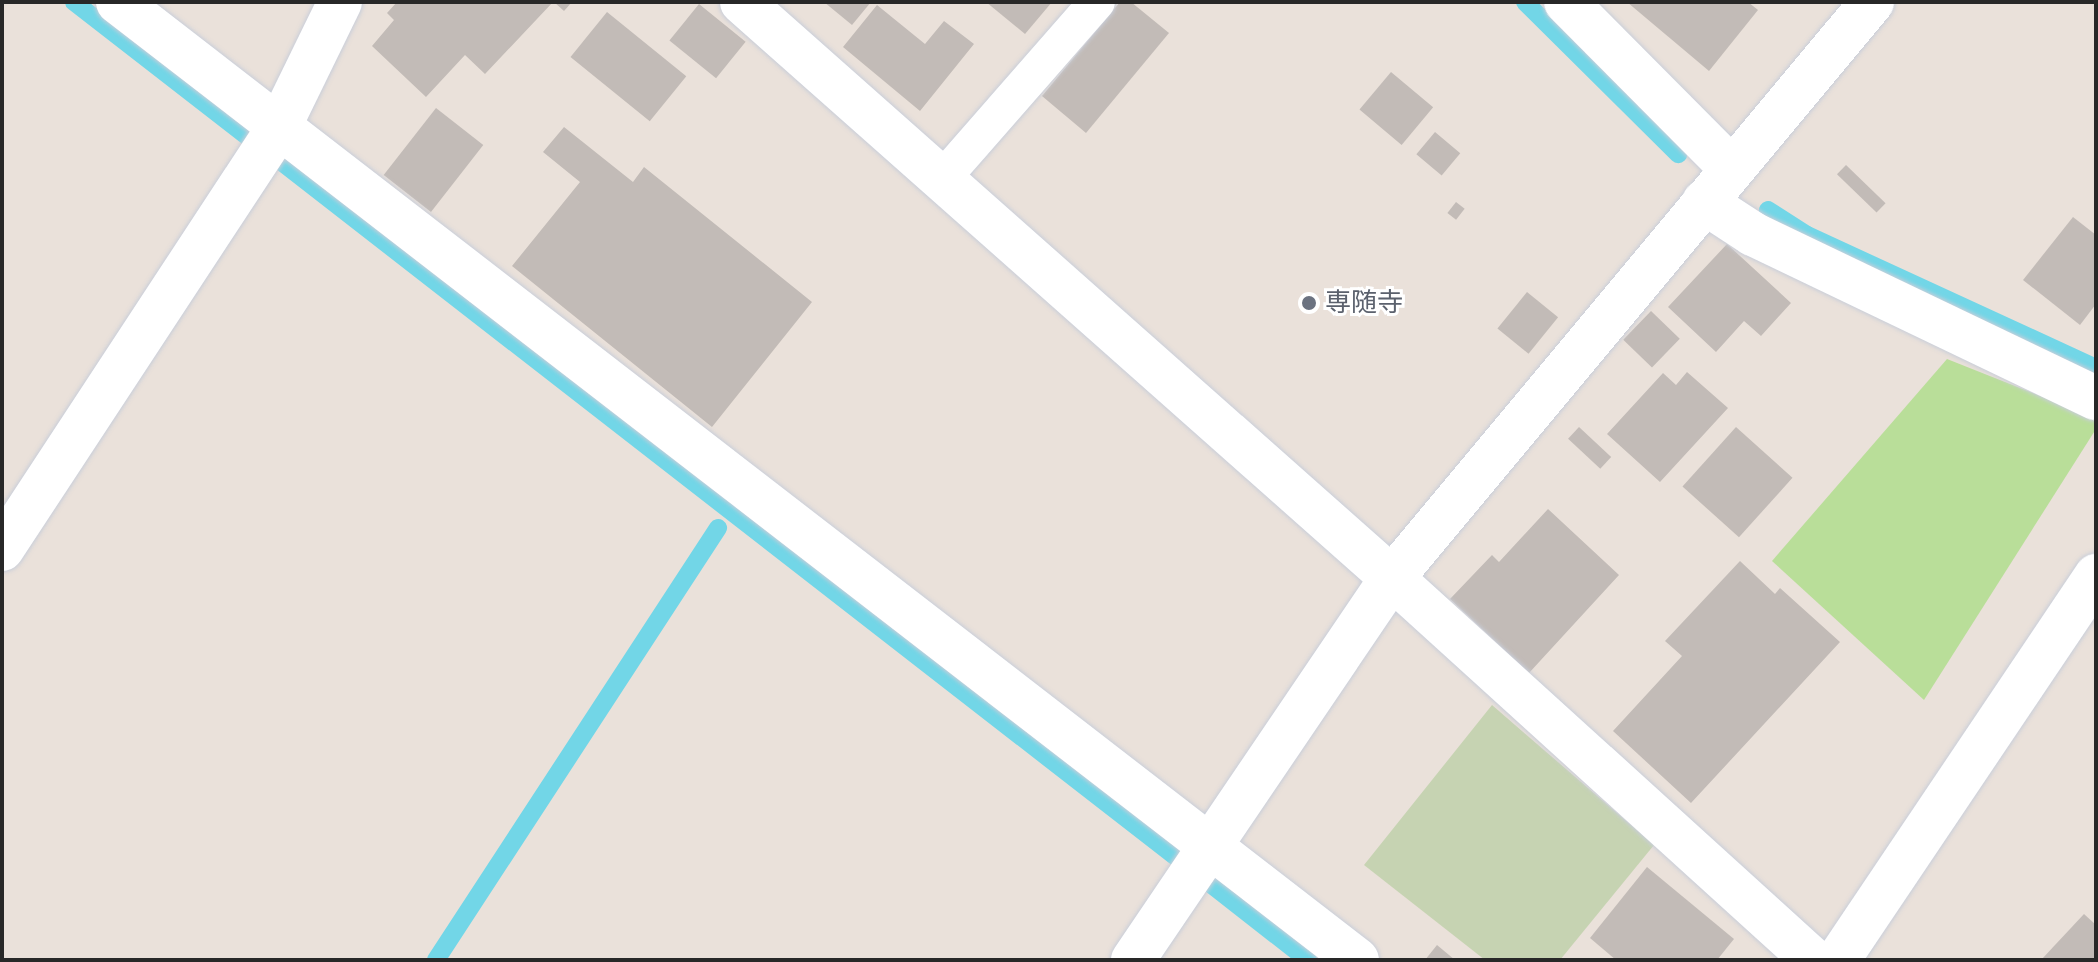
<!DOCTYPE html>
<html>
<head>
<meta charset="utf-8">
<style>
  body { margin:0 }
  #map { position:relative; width:2098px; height:962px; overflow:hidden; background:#eae1da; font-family:"Nunito Sans","Noto Sans JP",sans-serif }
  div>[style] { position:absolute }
  .green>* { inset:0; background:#b9de99 }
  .cemetery>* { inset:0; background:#c6d3b2 }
  .stream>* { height:18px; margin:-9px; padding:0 9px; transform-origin:9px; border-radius:9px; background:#72d6e7 }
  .building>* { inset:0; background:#c2bbb7; transform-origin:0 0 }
  .roads { filter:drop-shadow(0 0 2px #c9ced9) drop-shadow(0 0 2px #c9ced9) }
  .lane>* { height:36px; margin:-18px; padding:0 18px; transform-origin:18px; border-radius:18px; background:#fff }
  .street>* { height:44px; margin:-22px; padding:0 22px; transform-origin:22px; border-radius:22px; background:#fff }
  .secondary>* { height:44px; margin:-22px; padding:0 22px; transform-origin:22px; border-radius:22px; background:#fff }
  .dots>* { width:22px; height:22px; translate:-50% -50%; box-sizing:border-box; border:4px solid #fff; border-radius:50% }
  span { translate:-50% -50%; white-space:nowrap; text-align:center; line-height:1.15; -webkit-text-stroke:6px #fff; paint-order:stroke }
  .worship-label { font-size:26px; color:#5b616d }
  .left { translate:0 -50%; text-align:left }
  .frame { position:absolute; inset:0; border:4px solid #282828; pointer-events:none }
</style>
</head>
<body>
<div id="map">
  <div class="green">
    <div style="clip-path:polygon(1947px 359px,2096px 418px,2096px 429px,1924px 700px,1772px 561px)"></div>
  </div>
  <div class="cemetery">
    <div style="clip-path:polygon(1492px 705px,1654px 845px,1560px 960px,1485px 960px,1364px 865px)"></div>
  </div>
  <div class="stream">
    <div style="left:74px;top:2px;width:227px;rotate:37.8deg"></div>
    <div style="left:1525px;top:2px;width:216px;rotate:44.8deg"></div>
    <div style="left:279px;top:160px;width:1142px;rotate:37.85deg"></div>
    <div style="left:1768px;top:210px;width:46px;rotate:32.7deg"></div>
    <div style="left:1807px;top:235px;width:318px;rotate:24.7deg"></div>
    <div style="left:1208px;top:882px;width:127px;rotate:38deg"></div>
    <div style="left:436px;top:960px;width:516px;rotate:-56.86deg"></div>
  </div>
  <div class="building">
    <div style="clip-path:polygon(397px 2px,553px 2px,485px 74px,465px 55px,426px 97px,372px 46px,394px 20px,387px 13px)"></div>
    <div style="clip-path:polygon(554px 2px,572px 2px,564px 11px)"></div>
    <div style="clip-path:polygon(824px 2px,871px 2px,852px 25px)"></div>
    <div style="clip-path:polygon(986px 2px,1052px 2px,1025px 34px)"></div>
    <div style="clip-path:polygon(1120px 2px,1131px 2px,1169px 33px,1086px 133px,1042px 96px)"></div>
    <div style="clip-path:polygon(1627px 2px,1748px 2px,1758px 10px,1709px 71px)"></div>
    <div style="left:699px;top:4px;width:60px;height:47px;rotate:39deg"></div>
    <div style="clip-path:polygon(877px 5px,925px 44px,944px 21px,974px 44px,920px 111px,843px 47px)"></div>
    <div style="left:607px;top:12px;width:102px;height:58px;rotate:39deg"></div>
    <div style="left:1391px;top:72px;width:55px;height:49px;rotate:40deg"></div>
    <div style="left:436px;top:108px;width:60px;height:85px;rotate:38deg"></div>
    <div style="clip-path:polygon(564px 127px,633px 182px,644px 167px,812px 302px,712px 427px,512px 266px,580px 182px,543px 152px)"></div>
    <div style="left:1435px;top:132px;width:33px;height:29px;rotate:40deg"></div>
    <div style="left:1846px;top:165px;width:55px;height:13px;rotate:44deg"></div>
    <div style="left:1456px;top:202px;width:11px;height:14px;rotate:38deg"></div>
    <div style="clip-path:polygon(2073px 217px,2096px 235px,2096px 304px,2080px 325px,2023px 280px)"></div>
    <div style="clip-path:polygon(1727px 244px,1791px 303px,1761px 336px,1744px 321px,1716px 352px,1668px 307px)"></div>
    <div style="left:1527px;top:292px;width:40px;height:47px;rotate:39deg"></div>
    <div style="left:1651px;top:311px;width:40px;height:40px;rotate:44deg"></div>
    <div style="clip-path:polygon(1687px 372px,1728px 408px,1660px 482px,1607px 434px,1663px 373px,1676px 385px)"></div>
    <div style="left:1579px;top:427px;width:44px;height:16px;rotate:43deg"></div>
    <div style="left:1736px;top:427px;width:76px;height:80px;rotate:42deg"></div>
    <div style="clip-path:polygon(1548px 509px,1619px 575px,1529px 673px,1450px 599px,1492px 555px,1499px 562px)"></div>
    <div style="clip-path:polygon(1740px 561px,1775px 594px,1780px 588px,1840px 642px,1691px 803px,1613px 731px,1682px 656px,1665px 641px)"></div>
    <div style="clip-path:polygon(1647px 867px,1734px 939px,1717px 960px,1616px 960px,1590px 938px)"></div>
    <div style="clip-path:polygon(2084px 914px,2096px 925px,2096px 960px,2041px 960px)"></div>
    <div style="clip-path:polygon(1437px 945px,1455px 960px,1425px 960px)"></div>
  </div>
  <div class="roads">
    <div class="lane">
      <div style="left:942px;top:179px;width:235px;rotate:-48.8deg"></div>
    </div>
    <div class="street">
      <div style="left:118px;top:2px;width:1566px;rotate:37.71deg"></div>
      <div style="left:742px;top:2px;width:868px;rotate:41.55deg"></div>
      <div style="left:1392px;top:578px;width:568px;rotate:42.22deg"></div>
      <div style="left:1566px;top:2px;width:235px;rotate:45.2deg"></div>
      <div style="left:1704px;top:202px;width:59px;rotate:33.1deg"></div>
      <div style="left:1753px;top:234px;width:380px;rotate:25.6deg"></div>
      <div style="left:2px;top:549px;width:505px;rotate:-56.72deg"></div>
      <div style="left:279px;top:127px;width:139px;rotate:-64deg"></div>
      <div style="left:1133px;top:960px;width:462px;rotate:-55.9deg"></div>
      <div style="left:1392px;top:578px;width:750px;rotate:-50.19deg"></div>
    </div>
    <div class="secondary">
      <div style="left:1838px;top:960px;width:463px;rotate:-56.1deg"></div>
    </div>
  </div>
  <div class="dots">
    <div style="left:1309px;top:303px;background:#6b7280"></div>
  </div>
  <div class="worship-label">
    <span class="left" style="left:1325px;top:303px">専随寺</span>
  </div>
  <div class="frame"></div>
</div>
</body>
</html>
